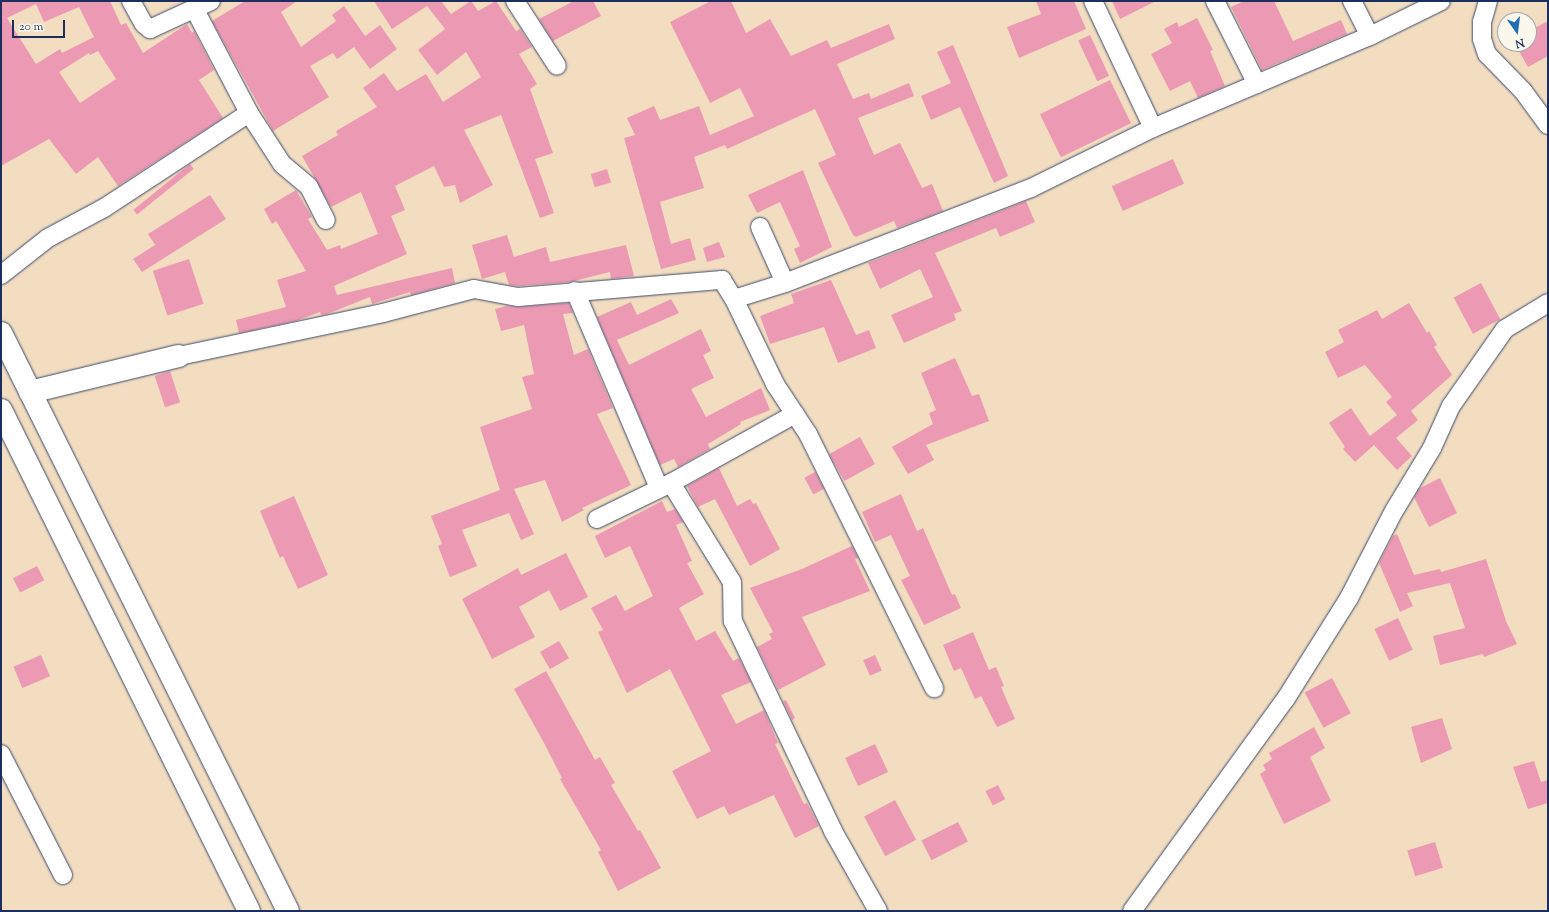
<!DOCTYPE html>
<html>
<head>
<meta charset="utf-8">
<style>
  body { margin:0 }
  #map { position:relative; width:1549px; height:912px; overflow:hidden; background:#f2ddc0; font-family:"Sorts Mill Goudy",serif }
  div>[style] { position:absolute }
  .building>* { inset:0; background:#ec99b3; transform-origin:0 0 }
  .roads { filter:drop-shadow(0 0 1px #3b496d) drop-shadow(0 0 1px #3b496d) }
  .minor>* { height:18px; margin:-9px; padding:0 9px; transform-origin:9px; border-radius:9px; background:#fff }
  .tertiary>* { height:22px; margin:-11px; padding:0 11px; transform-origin:11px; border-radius:11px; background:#fff }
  span { translate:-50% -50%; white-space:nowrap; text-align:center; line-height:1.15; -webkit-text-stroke:3.5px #fbf7ec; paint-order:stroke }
  .frame { position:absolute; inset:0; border:2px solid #1b2f5e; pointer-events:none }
  .north { position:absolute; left:1497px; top:12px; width:40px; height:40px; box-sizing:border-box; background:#fbf7ec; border:1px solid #a1a7b3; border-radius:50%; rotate:166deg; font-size:11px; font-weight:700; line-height:16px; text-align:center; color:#1b2f5e }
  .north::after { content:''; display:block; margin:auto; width:14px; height:18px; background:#1f6fb2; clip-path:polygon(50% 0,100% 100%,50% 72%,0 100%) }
  .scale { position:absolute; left:12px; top:20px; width:53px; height:18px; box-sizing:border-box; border:2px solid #1b2f5e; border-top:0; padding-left:5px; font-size:12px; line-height:14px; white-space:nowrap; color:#1b2f5e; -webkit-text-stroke:3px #fbf7ec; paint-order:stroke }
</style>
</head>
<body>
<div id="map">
  <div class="building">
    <div style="clip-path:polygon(evenodd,1px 1px,110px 1px,121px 25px,126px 23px,143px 53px,187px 24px,192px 33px,194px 31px,214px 70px,199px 80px,223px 118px,118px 186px,98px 157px,76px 174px,49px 139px,1px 166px,1px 1px,36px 4px,44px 22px,79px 7px,94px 37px,62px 53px,60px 49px,36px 64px,7px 18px,36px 4px,1px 1px,98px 51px,116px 79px,80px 103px,59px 72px,89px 53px,90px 55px,98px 51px)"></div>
    <div style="clip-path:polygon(245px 1px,297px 1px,281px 12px,301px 47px,336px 21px,332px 15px,344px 6px,365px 36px,380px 25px,397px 49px,370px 69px,354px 47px,337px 59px,333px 53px,310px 66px,329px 97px,273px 131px,212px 21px)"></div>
    <div style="clip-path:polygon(374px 1px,441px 1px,451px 14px,471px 1px,478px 11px,496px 1px,516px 31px,520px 29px,532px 47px,519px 54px,537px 84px,530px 89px,553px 153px,535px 159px,554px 213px,540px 218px,501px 115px,464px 130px,493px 185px,460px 203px,455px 185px,444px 187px,434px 166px,395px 186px,405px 210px,391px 216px,407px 254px,334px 286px,337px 295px,452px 268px,455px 283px,411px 295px,410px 292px,372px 304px,370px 297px,327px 314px,321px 315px,320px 312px,296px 321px,239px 333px,236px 320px,286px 307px,277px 280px,306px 271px,276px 221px,272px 224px,264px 209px,296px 190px,312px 217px,308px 219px,327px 250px,340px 245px,341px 249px,378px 234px,361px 192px,331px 207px,302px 156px,338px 135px,336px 131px,377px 107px,363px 88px,384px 73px,397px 91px,426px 74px,443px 102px,481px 77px,466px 52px,437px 75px,418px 50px,445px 29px,427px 6px,392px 29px)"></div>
    <div style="clip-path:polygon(574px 1px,593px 1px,601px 16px,553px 41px,539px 19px)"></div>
    <div style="clip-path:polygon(711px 1px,731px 1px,746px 33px,770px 19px,791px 56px,827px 40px,831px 48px,889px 24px,895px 39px,837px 64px,853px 99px,869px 93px,871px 99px,909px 83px,914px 96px,858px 118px,874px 155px,900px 143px,922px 188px,932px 184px,943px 211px,897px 228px,894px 221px,856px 237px,853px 235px,818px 163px,836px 155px,815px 109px,727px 149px,725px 145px,694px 157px,704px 188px,660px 202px,671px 244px,690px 238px,696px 260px,661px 269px,624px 138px,635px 135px,627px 118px,654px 106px,660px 120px,699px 106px,710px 135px,754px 116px,740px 88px,710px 103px,670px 22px)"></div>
    <div style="clip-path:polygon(1036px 1px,1074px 1px,1086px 29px,1019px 58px,1007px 27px,1041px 14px)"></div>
    <div style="clip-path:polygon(1112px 1px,1156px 1px,1120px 19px)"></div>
    <div style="clip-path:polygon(1244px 1px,1274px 1px,1293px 41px,1341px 20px,1347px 34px,1262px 70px,1231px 7px)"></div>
    <div style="clip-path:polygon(1197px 18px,1213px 50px,1210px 51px,1225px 86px,1198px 98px,1190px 81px,1170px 91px,1151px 54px,1172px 43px,1164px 29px,1177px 22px,1179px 27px)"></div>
    <div style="clip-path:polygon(1548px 21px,1548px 56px,1528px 67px,1515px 44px,1529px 44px,1529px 31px)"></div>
    <div style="left:1090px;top:35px;width:45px;height:13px;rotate:65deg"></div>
    <div style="clip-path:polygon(953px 45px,1008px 176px,994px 183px,960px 107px,931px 120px,921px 96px,951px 83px,937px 52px)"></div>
    <div style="left:1110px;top:80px;width:48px;height:78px;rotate:64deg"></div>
    <div style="left:1173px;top:159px;width:27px;height:67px;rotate:66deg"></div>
    <div style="left:190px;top:164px;width:6px;height:73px;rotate:51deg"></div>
    <div style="left:607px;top:169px;width:14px;height:17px;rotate:73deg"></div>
    <div style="clip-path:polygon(803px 170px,832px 247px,800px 263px,794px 249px,800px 246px,780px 202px,757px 213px,748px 195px)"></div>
    <div style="clip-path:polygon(210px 195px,226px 219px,142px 272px,133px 259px,155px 245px,148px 234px)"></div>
    <div style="clip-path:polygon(1026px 201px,1035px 222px,1000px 237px,996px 228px,935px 253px,962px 311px,954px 314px,956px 320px,904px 343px,891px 315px,933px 297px,920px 269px,880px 289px,868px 263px)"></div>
    <div style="clip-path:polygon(507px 235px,514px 257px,546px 247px,550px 262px,626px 245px,634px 276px,611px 279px,610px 272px,570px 282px,519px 286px,509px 285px,505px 272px,482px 279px,472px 245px)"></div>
    <div style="clip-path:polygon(719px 242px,725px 257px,707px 262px,703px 248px)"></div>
    <div style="left:189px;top:259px;width:47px;height:38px;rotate:72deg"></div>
    <div style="clip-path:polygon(831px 280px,856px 335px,869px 330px,876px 348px,838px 363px,824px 327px,770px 344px,760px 316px,794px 303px,791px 294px)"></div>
    <div style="left:1481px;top:283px;width:41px;height:31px;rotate:62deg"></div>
    <div style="clip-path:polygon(671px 299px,679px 313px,617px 340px,629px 365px,701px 329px,711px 351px,703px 355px,714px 378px,691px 389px,706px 417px,761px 388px,770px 410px,740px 422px,741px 424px,708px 444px,710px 449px,678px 467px,674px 459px,660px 465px,597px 317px,631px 302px,637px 315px)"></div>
    <div style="clip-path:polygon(569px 303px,573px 313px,563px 314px,574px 355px,588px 349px,613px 408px,597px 414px,631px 485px,582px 508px,584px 510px,562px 522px,545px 480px,514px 489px,534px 534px,521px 540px,509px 513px,462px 530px,477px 566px,450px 577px,438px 546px,442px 544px,431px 516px,500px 490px,480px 427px,532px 409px,522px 377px,534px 374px,524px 325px,501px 331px,495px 309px,507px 306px,519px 307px)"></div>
    <div style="clip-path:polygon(1409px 303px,1427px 333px,1429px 331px,1437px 345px,1434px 347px,1452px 375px,1411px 411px,1418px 420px,1396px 438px,1412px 456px,1397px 470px,1374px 445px,1355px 462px,1343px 449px,1345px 447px,1329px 423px,1351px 408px,1370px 436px,1397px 415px,1386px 402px,1392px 397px,1365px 365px,1338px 378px,1325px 352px,1344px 342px,1338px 330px,1377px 310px,1382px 319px)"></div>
    <div style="clip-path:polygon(955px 358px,972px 396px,979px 394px,989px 421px,926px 445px,934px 460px,908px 474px,892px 447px,933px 424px,929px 413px,936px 410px,921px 373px)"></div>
    <div style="left:170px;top:371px;width:33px;height:16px;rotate:72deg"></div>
    <div style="left:860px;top:437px;width:31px;height:35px;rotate:61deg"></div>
    <div style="clip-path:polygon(719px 468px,737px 506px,750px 499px,753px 504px,756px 503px,780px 549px,750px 566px,715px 499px,698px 507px,687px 486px)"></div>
    <div style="left:815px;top:472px;width:19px;height:12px;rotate:62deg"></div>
    <div style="clip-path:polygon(1440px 478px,1457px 513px,1429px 527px,1414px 497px,1420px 488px)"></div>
    <div style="clip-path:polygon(901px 494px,917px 531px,923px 528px,952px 595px,955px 594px,961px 608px,924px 625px,901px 580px,910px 576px,891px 535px,875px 542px,862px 512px)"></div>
    <div style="clip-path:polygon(294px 496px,328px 575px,298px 589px,283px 556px,280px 558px,260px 511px)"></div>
    <div style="clip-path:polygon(662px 501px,667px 512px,675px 509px,683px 522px,676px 525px,692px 561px,687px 563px,704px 594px,679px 608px,696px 641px,715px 631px,733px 661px,739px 658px,751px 682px,721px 695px,736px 724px,764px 710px,778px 743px,775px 744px,804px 804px,807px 803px,819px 826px,795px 838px,774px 795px,729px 815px,724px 806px,697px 819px,672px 771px,711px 751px,670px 669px,627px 693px,598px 632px,603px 630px,591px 608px,616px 595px,625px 611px,653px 596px,630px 546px,605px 558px,595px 536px)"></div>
    <div style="clip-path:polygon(1397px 534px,1414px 575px,1440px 569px,1441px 572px,1486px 559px,1506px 621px,1517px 644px,1484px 657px,1483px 654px,1440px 665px,1433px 636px,1465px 628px,1450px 583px,1407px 593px,1413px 606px,1400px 612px,1379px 563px,1393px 536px)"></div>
    <div style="clip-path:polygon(852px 546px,858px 558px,855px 559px,870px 591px,802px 617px,826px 665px,778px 690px,757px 647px,772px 639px,769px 634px,773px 632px,750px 588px,802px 569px)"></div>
    <div style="clip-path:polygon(566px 553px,588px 597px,560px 611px,549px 590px,519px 607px,535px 637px,492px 659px,462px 599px,518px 568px,521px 575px)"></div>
    <div style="left:37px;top:566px;width:16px;height:27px;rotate:63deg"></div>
    <div style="left:1398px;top:618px;width:35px;height:26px;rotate:65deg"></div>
    <div style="clip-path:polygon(973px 632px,989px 670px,996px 667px,1004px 686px,1001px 687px,1015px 719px,997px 727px,981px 696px,975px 699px,961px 668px,954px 671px,943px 645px)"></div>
    <div style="left:559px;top:641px;width:20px;height:22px;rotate:60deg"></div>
    <div style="left:41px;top:655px;width:23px;height:30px;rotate:67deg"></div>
    <div style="left:875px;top:655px;width:17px;height:13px;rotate:66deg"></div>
    <div style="clip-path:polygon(546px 671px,595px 760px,600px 757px,615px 783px,611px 785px,638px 831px,640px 830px,661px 868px,618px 891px,598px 852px,601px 850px,560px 779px,562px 778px,544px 743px,514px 689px)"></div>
    <div style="left:1332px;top:678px;width:40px;height:31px;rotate:62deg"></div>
    <div style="clip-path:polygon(786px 700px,795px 718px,792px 720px,783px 701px)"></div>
    <div style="clip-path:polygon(1442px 718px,1452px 749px,1421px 763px,1411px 727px)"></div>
    <div style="clip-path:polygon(1314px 727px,1325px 748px,1310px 757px,1331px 801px,1284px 824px,1260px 774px,1266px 770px,1263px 765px,1272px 759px,1269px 753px)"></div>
    <div style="left:875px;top:744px;width:31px;height:33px;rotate:65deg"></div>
    <div style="clip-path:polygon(1534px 761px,1541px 782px,1548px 780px,1548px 803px,1528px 809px,1513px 767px)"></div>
    <div style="left:998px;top:785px;width:16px;height:14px;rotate:63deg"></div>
    <div style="left:895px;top:800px;width:45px;height:35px;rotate:62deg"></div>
    <div style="left:958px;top:822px;width:22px;height:41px;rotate:63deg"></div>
    <div style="left:1435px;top:842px;width:27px;height:29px;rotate:73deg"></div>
  </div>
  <div class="roads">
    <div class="minor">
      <div style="left:131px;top:1px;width:26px;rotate:61deg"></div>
      <div style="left:144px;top:24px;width:8px;rotate:40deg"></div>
      <div style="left:150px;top:29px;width:67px;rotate:-24.7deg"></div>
      <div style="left:515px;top:1px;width:77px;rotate:57.1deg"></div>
      <div style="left:1093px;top:1px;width:140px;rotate:64.7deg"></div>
      <div style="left:1215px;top:1px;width:93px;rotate:63.2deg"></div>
      <div style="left:1352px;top:1px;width:39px;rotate:63deg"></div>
      <div style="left:1488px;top:1px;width:22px;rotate:106deg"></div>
      <div style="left:1482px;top:22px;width:17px;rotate:90deg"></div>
      <div style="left:1482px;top:39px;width:16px;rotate:72deg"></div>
      <div style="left:1487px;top:54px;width:52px;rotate:45.8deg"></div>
      <div style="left:1523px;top:91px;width:42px;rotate:53.7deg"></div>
      <div style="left:195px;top:10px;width:116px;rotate:62.3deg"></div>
      <div style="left:249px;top:113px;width:61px;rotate:57.1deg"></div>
      <div style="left:282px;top:164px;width:35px;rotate:40deg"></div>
      <div style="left:309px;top:187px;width:37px;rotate:63deg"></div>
      <div style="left:760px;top:227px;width:61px;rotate:65.9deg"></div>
      <div style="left:1px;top:275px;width:60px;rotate:-38.2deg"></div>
      <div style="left:48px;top:238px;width:64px;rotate:-28.2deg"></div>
      <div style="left:104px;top:208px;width:173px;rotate:-33.2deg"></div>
      <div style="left:575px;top:291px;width:214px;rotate:66.9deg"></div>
      <div style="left:734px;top:299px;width:94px;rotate:64.2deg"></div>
      <div style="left:775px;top:384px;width:60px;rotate:56.6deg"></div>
      <div style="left:808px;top:434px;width:284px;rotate:63.6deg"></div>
      <div style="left:179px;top:356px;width:208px;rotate:-11.9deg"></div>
      <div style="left:383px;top:313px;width:94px;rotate:-14.8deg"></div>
      <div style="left:474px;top:289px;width:45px;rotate:10.3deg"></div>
      <div style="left:518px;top:297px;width:205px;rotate:-4.8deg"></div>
      <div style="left:722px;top:280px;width:22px;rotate:58deg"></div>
      <div style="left:734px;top:299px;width:53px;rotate:-17.4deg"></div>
      <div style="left:785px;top:283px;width:264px;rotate:-21.1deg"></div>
      <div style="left:1031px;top:188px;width:136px;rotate:-26.2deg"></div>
      <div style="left:1153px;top:128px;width:236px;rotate:-23deg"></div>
      <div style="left:1370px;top:36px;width:79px;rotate:-26.2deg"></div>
      <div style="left:671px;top:483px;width:116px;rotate:58.4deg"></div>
      <div style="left:732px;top:582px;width:39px;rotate:89deg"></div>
      <div style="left:733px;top:621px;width:233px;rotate:64.5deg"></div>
      <div style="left:833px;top:831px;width:92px;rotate:60.6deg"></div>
      <div style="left:597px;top:519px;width:82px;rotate:-25.9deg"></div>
      <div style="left:671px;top:483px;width:142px;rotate:-29.1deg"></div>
      <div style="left:1px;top:754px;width:136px;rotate:62.9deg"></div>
      <div style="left:1132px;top:911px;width:261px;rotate:-54.1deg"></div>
      <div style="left:1285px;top:700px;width:120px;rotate:-57.9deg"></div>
      <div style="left:1349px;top:598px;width:98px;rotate:-62.7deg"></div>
      <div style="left:1394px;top:511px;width:74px;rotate:-58.9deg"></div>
      <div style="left:1432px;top:448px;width:46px;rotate:-65.7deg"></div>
      <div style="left:1451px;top:406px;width:94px;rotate:-55deg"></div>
      <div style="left:1505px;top:329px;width:50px;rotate:-31.2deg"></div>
    </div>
    <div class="tertiary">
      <div style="left:1px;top:333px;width:645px;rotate:63.59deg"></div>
      <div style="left:30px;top:392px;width:153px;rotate:-13.6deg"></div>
      <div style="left:1px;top:410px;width:559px;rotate:63.66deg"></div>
    </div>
  </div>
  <div class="frame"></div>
  <div class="north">N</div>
  <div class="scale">20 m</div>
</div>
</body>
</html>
